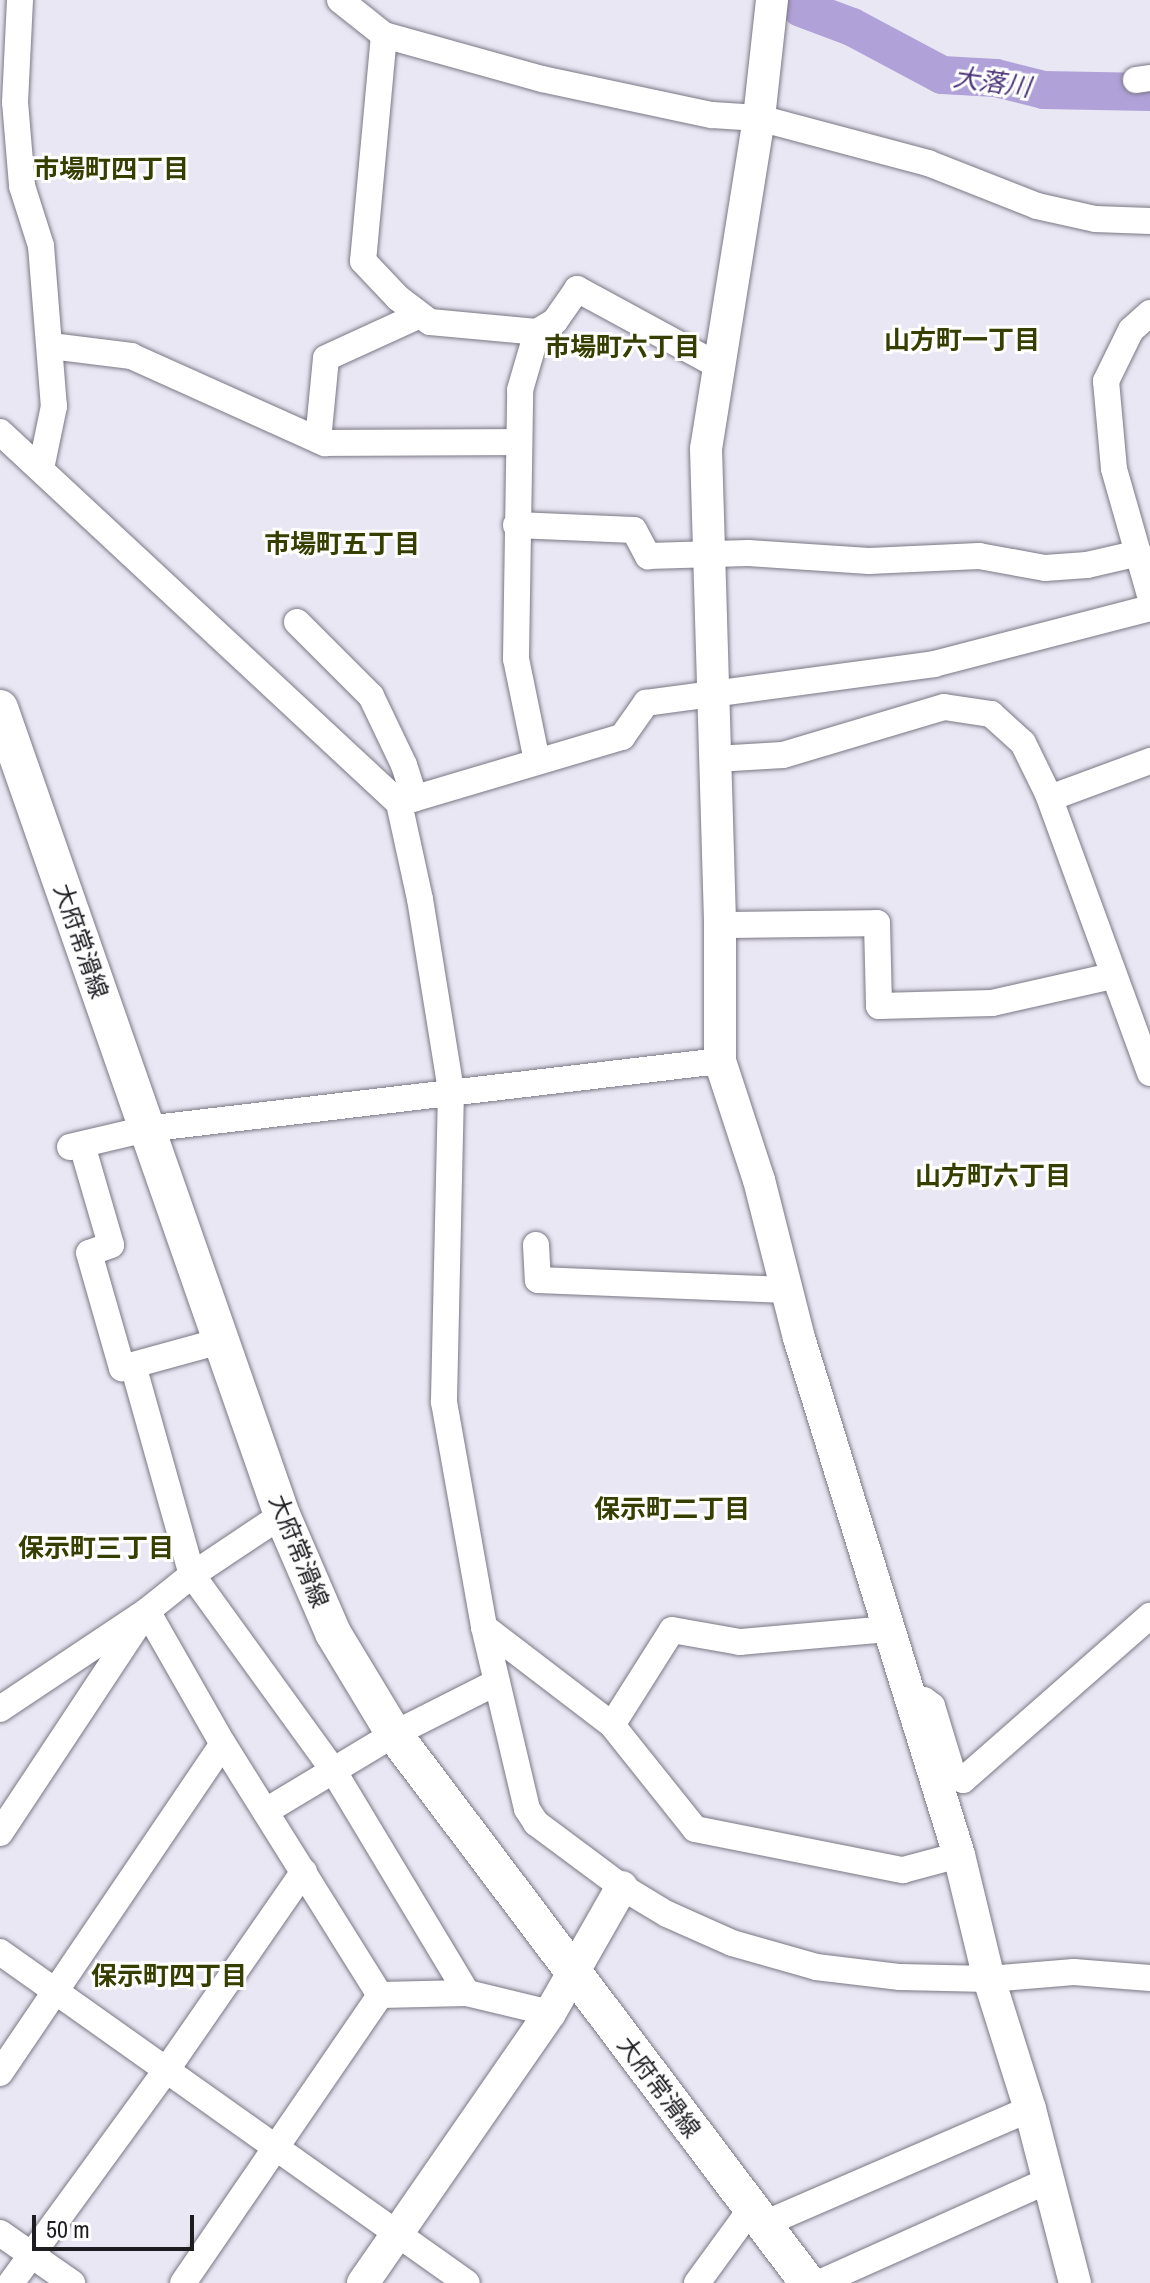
<!DOCTYPE html>
<html>
<head>
<meta charset="utf-8">
<style>
  body { margin:0 }
  #map { position:relative; width:1150px; height:2283px; overflow:hidden; background:#eae7f4; font-family:"Archivo Narrow","Noto Sans JP",sans-serif }
  div>[style] { position:absolute }
  .river>* { height:38px; margin:-19px; padding:0 19px; transform-origin:19px; border-radius:19px; background:#b0a1d8 }
  .roads { filter:drop-shadow(0 0 2px #7b7884) drop-shadow(0 0 2px #7b7884) }
  .minor>* { height:26px; margin:-13px; padding:0 13px; transform-origin:13px; border-radius:13px; background:#fff }
  .tertiary>* { height:32px; margin:-16px; padding:0 16px; transform-origin:16px; border-radius:16px; background:#fff }
  .secondary>* { height:36px; margin:-18px; padding:0 18px; transform-origin:18px; border-radius:18px; background:#fff }
  span { translate:-50% -50%; white-space:nowrap; text-align:center; line-height:1.15; -webkit-text-stroke:6px #fff; paint-order:stroke }
  .street-label { font-size:24px; color:#1d1c21 }
  .water-label { font-size:26px; color:#4c3578; font-style:italic }
  .neighbourhood-label { font-size:26px; color:#373f00; font-weight:700 }
  .scale { position:absolute; left:32px; top:2215px; width:162px; height:36px; box-sizing:border-box; border:4px solid #1d1c21; border-top:0; padding-left:10px; font-size:24px; line-height:28px; white-space:nowrap; color:#1d1c21; -webkit-text-stroke:6px #fff; paint-order:stroke }
</style>
</head>
<body>
<div id="map">
  <div class="river">
    <div style="left:801px;top:8px;width:54px;rotate:20.4deg"></div>
    <div style="left:852px;top:27px;width:102px;rotate:28.1deg"></div>
    <div style="left:942px;top:75px;width:54px;rotate:3.2deg"></div>
    <div style="left:996px;top:78px;width:49px;rotate:14deg"></div>
    <div style="left:1044px;top:90px;width:106px;rotate:1.1deg"></div>
  </div>
  <div class="roads">
    <div class="minor">
      <div style="left:20px;top:0;width:102px;rotate:92.8deg"></div>
      <div style="left:15px;top:102px;width:84px;rotate:85.2deg"></div>
      <div style="left:22px;top:186px;width:63px;rotate:72.4deg"></div>
      <div style="left:41px;top:246px;width:161px;rotate:85.4deg"></div>
      <div style="left:54px;top:406px;width:64px;rotate:101.7deg"></div>
      <div style="left:340px;top:0;width:56px;rotate:38.5deg"></div>
      <div style="left:384px;top:35px;width:164px;rotate:15.6deg"></div>
      <div style="left:542px;top:79px;width:174px;rotate:12deg"></div>
      <div style="left:712px;top:115px;width:47px;rotate:3.7deg"></div>
      <div style="left:759px;top:118px;width:175px;rotate:14.9deg"></div>
      <div style="left:928px;top:163px;width:117px;rotate:21.5deg"></div>
      <div style="left:1037px;top:206px;width:59px;rotate:12.6deg"></div>
      <div style="left:1095px;top:219px;width:55px;rotate:2.1deg"></div>
      <div style="left:384px;top:35px;width:227px;rotate:95.3deg"></div>
      <div style="left:363px;top:261px;width:51px;rotate:46.6deg"></div>
      <div style="left:398px;top:298px;width:40px;rotate:37deg"></div>
      <div style="left:430px;top:322px;width:107px;rotate:5.3deg"></div>
      <div style="left:537px;top:332px;width:21px;rotate:-31deg"></div>
      <div style="left:555px;top:321px;width:39px;rotate:-55deg"></div>
      <div style="left:577px;top:289px;width:159px;rotate:28.5deg"></div>
      <div style="left:1136px;top:80px;width:14px;rotate:-8deg"></div>
      <div style="left:1150px;top:313px;width:25px;rotate:138deg"></div>
      <div style="left:1131px;top:330px;width:57px;rotate:116.1deg"></div>
      <div style="left:1106px;top:381px;width:88px;rotate:84.8deg"></div>
      <div style="left:1114px;top:469px;width:131px;rotate:74.1deg"></div>
      <div style="left:51px;top:346px;width:81px;rotate:7.1deg"></div>
      <div style="left:131px;top:356px;width:213px;rotate:24.2deg"></div>
      <div style="left:325px;top:443px;width:193px;rotate:-0.3deg"></div>
      <div style="left:0;top:432px;width:545px;rotate:42.92deg"></div>
      <div style="left:399px;top:803px;width:98px;rotate:77.7deg"></div>
      <div style="left:420px;top:899px;width:194px;rotate:80.8deg"></div>
      <div style="left:451px;top:1091px;width:311px;rotate:91.3deg"></div>
      <div style="left:444px;top:1402px;width:229px;rotate:79.9deg"></div>
      <div style="left:484px;top:1627px;width:187px;rotate:76.7deg"></div>
      <div style="left:527px;top:1809px;width:17px;rotate:57deg"></div>
      <div style="left:536px;top:1823px;width:107px;rotate:36.7deg"></div>
      <div style="left:622px;top:1887px;width:52px;rotate:31deg"></div>
      <div style="left:667px;top:1914px;width:71px;rotate:24deg"></div>
      <div style="left:732px;top:1943px;width:87px;rotate:15.9deg"></div>
      <div style="left:816px;top:1967px;width:85px;rotate:6.8deg"></div>
      <div style="left:900px;top:1977px;width:89px;rotate:1.3deg"></div>
      <div style="left:989px;top:1979px;width:85px;rotate:-4.7deg"></div>
      <div style="left:1074px;top:1972px;width:76px;rotate:4.5deg"></div>
      <div style="left:318px;top:440px;width:82px;rotate:-84.4deg"></div>
      <div style="left:326px;top:358px;width:103px;rotate:-24.6deg"></div>
      <div style="left:516px;top:525px;width:118px;rotate:2.4deg"></div>
      <div style="left:634px;top:530px;width:30px;rotate:62deg"></div>
      <div style="left:648px;top:556px;width:100px;rotate:-1.7deg"></div>
      <div style="left:748px;top:553px;width:121px;rotate:3.8deg"></div>
      <div style="left:869px;top:561px;width:110px;rotate:-2.6deg"></div>
      <div style="left:979px;top:556px;width:67px;rotate:10.3deg"></div>
      <div style="left:1045px;top:568px;width:42px;rotate:-4.1deg"></div>
      <div style="left:1087px;top:565px;width:53px;rotate:-13deg"></div>
      <div style="left:297px;top:622px;width:105px;rotate:45deg"></div>
      <div style="left:371px;top:696px;width:76px;rotate:64.4deg"></div>
      <div style="left:404px;top:765px;width:35px;rotate:72deg"></div>
      <div style="left:715px;top:759px;width:68px;rotate:-3.4deg"></div>
      <div style="left:783px;top:755px;width:168px;rotate:-16.6deg"></div>
      <div style="left:944px;top:707px;width:48px;rotate:8.5deg"></div>
      <div style="left:991px;top:714px;width:43px;rotate:42.2deg"></div>
      <div style="left:1023px;top:743px;width:57px;rotate:63.9deg"></div>
      <div style="left:1048px;top:794px;width:297px;rotate:69.9deg"></div>
      <div style="left:537px;top:761px;width:104px;rotate:-101.6deg"></div>
      <div style="left:516px;top:659px;width:269px;rotate:-89.1deg"></div>
      <div style="left:520px;top:390px;width:60px;rotate:-73.7deg"></div>
      <div style="left:1050px;top:798px;width:107px;rotate:-20.3deg"></div>
      <div style="left:399px;top:803px;width:233px;rotate:-16.5deg"></div>
      <div style="left:622px;top:737px;width:42px;rotate:-54.8deg"></div>
      <div style="left:646px;top:703px;width:291px;rotate:-7.7deg"></div>
      <div style="left:934px;top:664px;width:223px;rotate:-14.5deg"></div>
      <div style="left:720px;top:925px;width:157px;rotate:-0.7deg"></div>
      <div style="left:877px;top:923px;width:83px;rotate:88.6deg"></div>
      <div style="left:879px;top:1006px;width:113px;rotate:-1.5deg"></div>
      <div style="left:992px;top:1003px;width:123px;rotate:-12.7deg"></div>
      <div style="left:82px;top:1145px;width:104px;rotate:73.8deg"></div>
      <div style="left:111px;top:1245px;width:23px;rotate:160deg"></div>
      <div style="left:89px;top:1253px;width:120px;rotate:74deg"></div>
      <div style="left:122px;top:1368px;width:103px;rotate:-15.3deg"></div>
      <div style="left:70px;top:1147px;width:78px;rotate:-13.3deg"></div>
      <div style="left:146px;top:1129px;width:578px;rotate:-6.76deg"></div>
      <div style="left:536px;top:1245px;width:35px;rotate:87deg"></div>
      <div style="left:538px;top:1280px;width:249px;rotate:2.3deg"></div>
      <div style="left:133px;top:1365px;width:218px;rotate:74.3deg"></div>
      <div style="left:192px;top:1575px;width:241px;rotate:54.1deg"></div>
      <div style="left:333px;top:1770px;width:260px;rotate:59deg"></div>
      <div style="left:484px;top:1627px;width:161px;rotate:37.4deg"></div>
      <div style="left:612px;top:1725px;width:133px;rotate:51.4deg"></div>
      <div style="left:695px;top:1829px;width:212px;rotate:11.2deg"></div>
      <div style="left:903px;top:1870px;width:58px;rotate:-15deg"></div>
      <div style="left:911px;top:1698px;width:13px;rotate:9deg"></div>
      <div style="left:924px;top:1700px;width:10px;rotate:37deg"></div>
      <div style="left:932px;top:1706px;width:72px;rotate:73.1deg"></div>
      <div style="left:953px;top:1775px;width:11px;rotate:27deg"></div>
      <div style="left:963px;top:1780px;width:249px;rotate:-41.3deg"></div>
      <div style="left:0;top:1709px;width:177px;rotate:-33.7deg"></div>
      <div style="left:147px;top:1611px;width:58px;rotate:-38.7deg"></div>
      <div style="left:192px;top:1575px;width:108px;rotate:-33.7deg"></div>
      <div style="left:612px;top:1725px;width:112px;rotate:-57.7deg"></div>
      <div style="left:672px;top:1630px;width:69px;rotate:10deg"></div>
      <div style="left:740px;top:1642px;width:150px;rotate:-5deg"></div>
      <div style="left:266px;top:1811px;width:149px;rotate:-31deg"></div>
      <div style="left:394px;top:1734px;width:115px;rotate:-26.8deg"></div>
      <div style="left:0;top:1833px;width:266px;rotate:-56.5deg"></div>
      <div style="left:147px;top:1611px;width:153px;rotate:60.3deg"></div>
      <div style="left:223px;top:1744px;width:296px;rotate:58deg"></div>
      <div style="left:0;top:1952px;width:572px;rotate:35.33deg"></div>
      <div style="left:0;top:2073px;width:397px;rotate:-55.9deg"></div>
      <div style="left:764px;top:2224px;width:290px;rotate:-23.4deg"></div>
      <div style="left:0;top:2233px;width:88px;rotate:34.8deg"></div>
      <div style="left:11px;top:2283px;width:261px;rotate:-53.9deg"></div>
      <div style="left:165px;top:2072px;width:244px;rotate:-55.3deg"></div>
      <div style="left:183px;top:2283px;width:349px;rotate:-55.6deg"></div>
      <div style="left:380px;top:1995px;width:87px;rotate:-1.3deg"></div>
      <div style="left:467px;top:1993px;width:85px;rotate:13.5deg"></div>
      <div style="left:697px;top:2283px;width:92px;rotate:-53.9deg"></div>
      <div style="left:819px;top:2283px;width:252px;rotate:-24.1deg"></div>
    </div>
    <div class="tertiary">
      <div style="left:772px;top:0;width:119px;rotate:96.3deg"></div>
      <div style="left:759px;top:118px;width:335px;rotate:99.1deg"></div>
      <div style="left:706px;top:449px;width:476px;rotate:88.3deg"></div>
      <div style="left:720px;top:925px;width:136px;rotate:90deg"></div>
      <div style="left:720px;top:1061px;width:125px;rotate:71.9deg"></div>
      <div style="left:759px;top:1180px;width:163px;rotate:75.8deg"></div>
      <div style="left:799px;top:1338px;width:541px;rotate:72.8deg"></div>
      <div style="left:959px;top:1855px;width:128px;rotate:76.4deg"></div>
      <div style="left:989px;top:1979px;width:136px;rotate:72.5deg"></div>
      <div style="left:1030px;top:2109px;width:180px;rotate:75.5deg"></div>
      <div style="left:363px;top:2283px;width:328px;rotate:-55.3deg"></div>
      <div style="left:550px;top:2013px;width:145px;rotate:-60.3deg"></div>
    </div>
    <div class="secondary">
      <div style="left:0;top:708px;width:855px;rotate:70.74deg"></div>
      <div style="left:282px;top:1515px;width:129px;rotate:66.6deg"></div>
      <div style="left:333px;top:1633px;width:118px;rotate:58.9deg"></div>
      <div style="left:394px;top:1734px;width:688px;rotate:52.98deg"></div>
    </div>
  </div>
  <div class="street-label">
    <span style="left:81px;top:941px;rotate:71deg">大府常滑線</span>
    <span style="left:299px;top:1551px;rotate:68deg">大府常滑線</span>
    <span style="left:659px;top:2087px;rotate:53deg">大府常滑線</span>
  </div>
  <div class="water-label">
    <span style="left:992px;top:82px;rotate:8deg">大落川</span>
  </div>
  <div class="neighbourhood-label">
    <span style="left:111px;top:169px">市場町四丁目</span>
    <span style="left:962px;top:340px">山方町一丁目</span>
    <span style="left:622px;top:347px">市場町六丁目</span>
    <span style="left:342px;top:544px">市場町五丁目</span>
    <span style="left:993px;top:1176px">山方町六丁目</span>
    <span style="left:672px;top:1509px">保示町二丁目</span>
    <span style="left:96px;top:1548px">保示町三丁目</span>
    <span style="left:169px;top:1976px">保示町四丁目</span>
  </div>
  <div class="scale">50 m</div>
</div>
</body>
</html>
